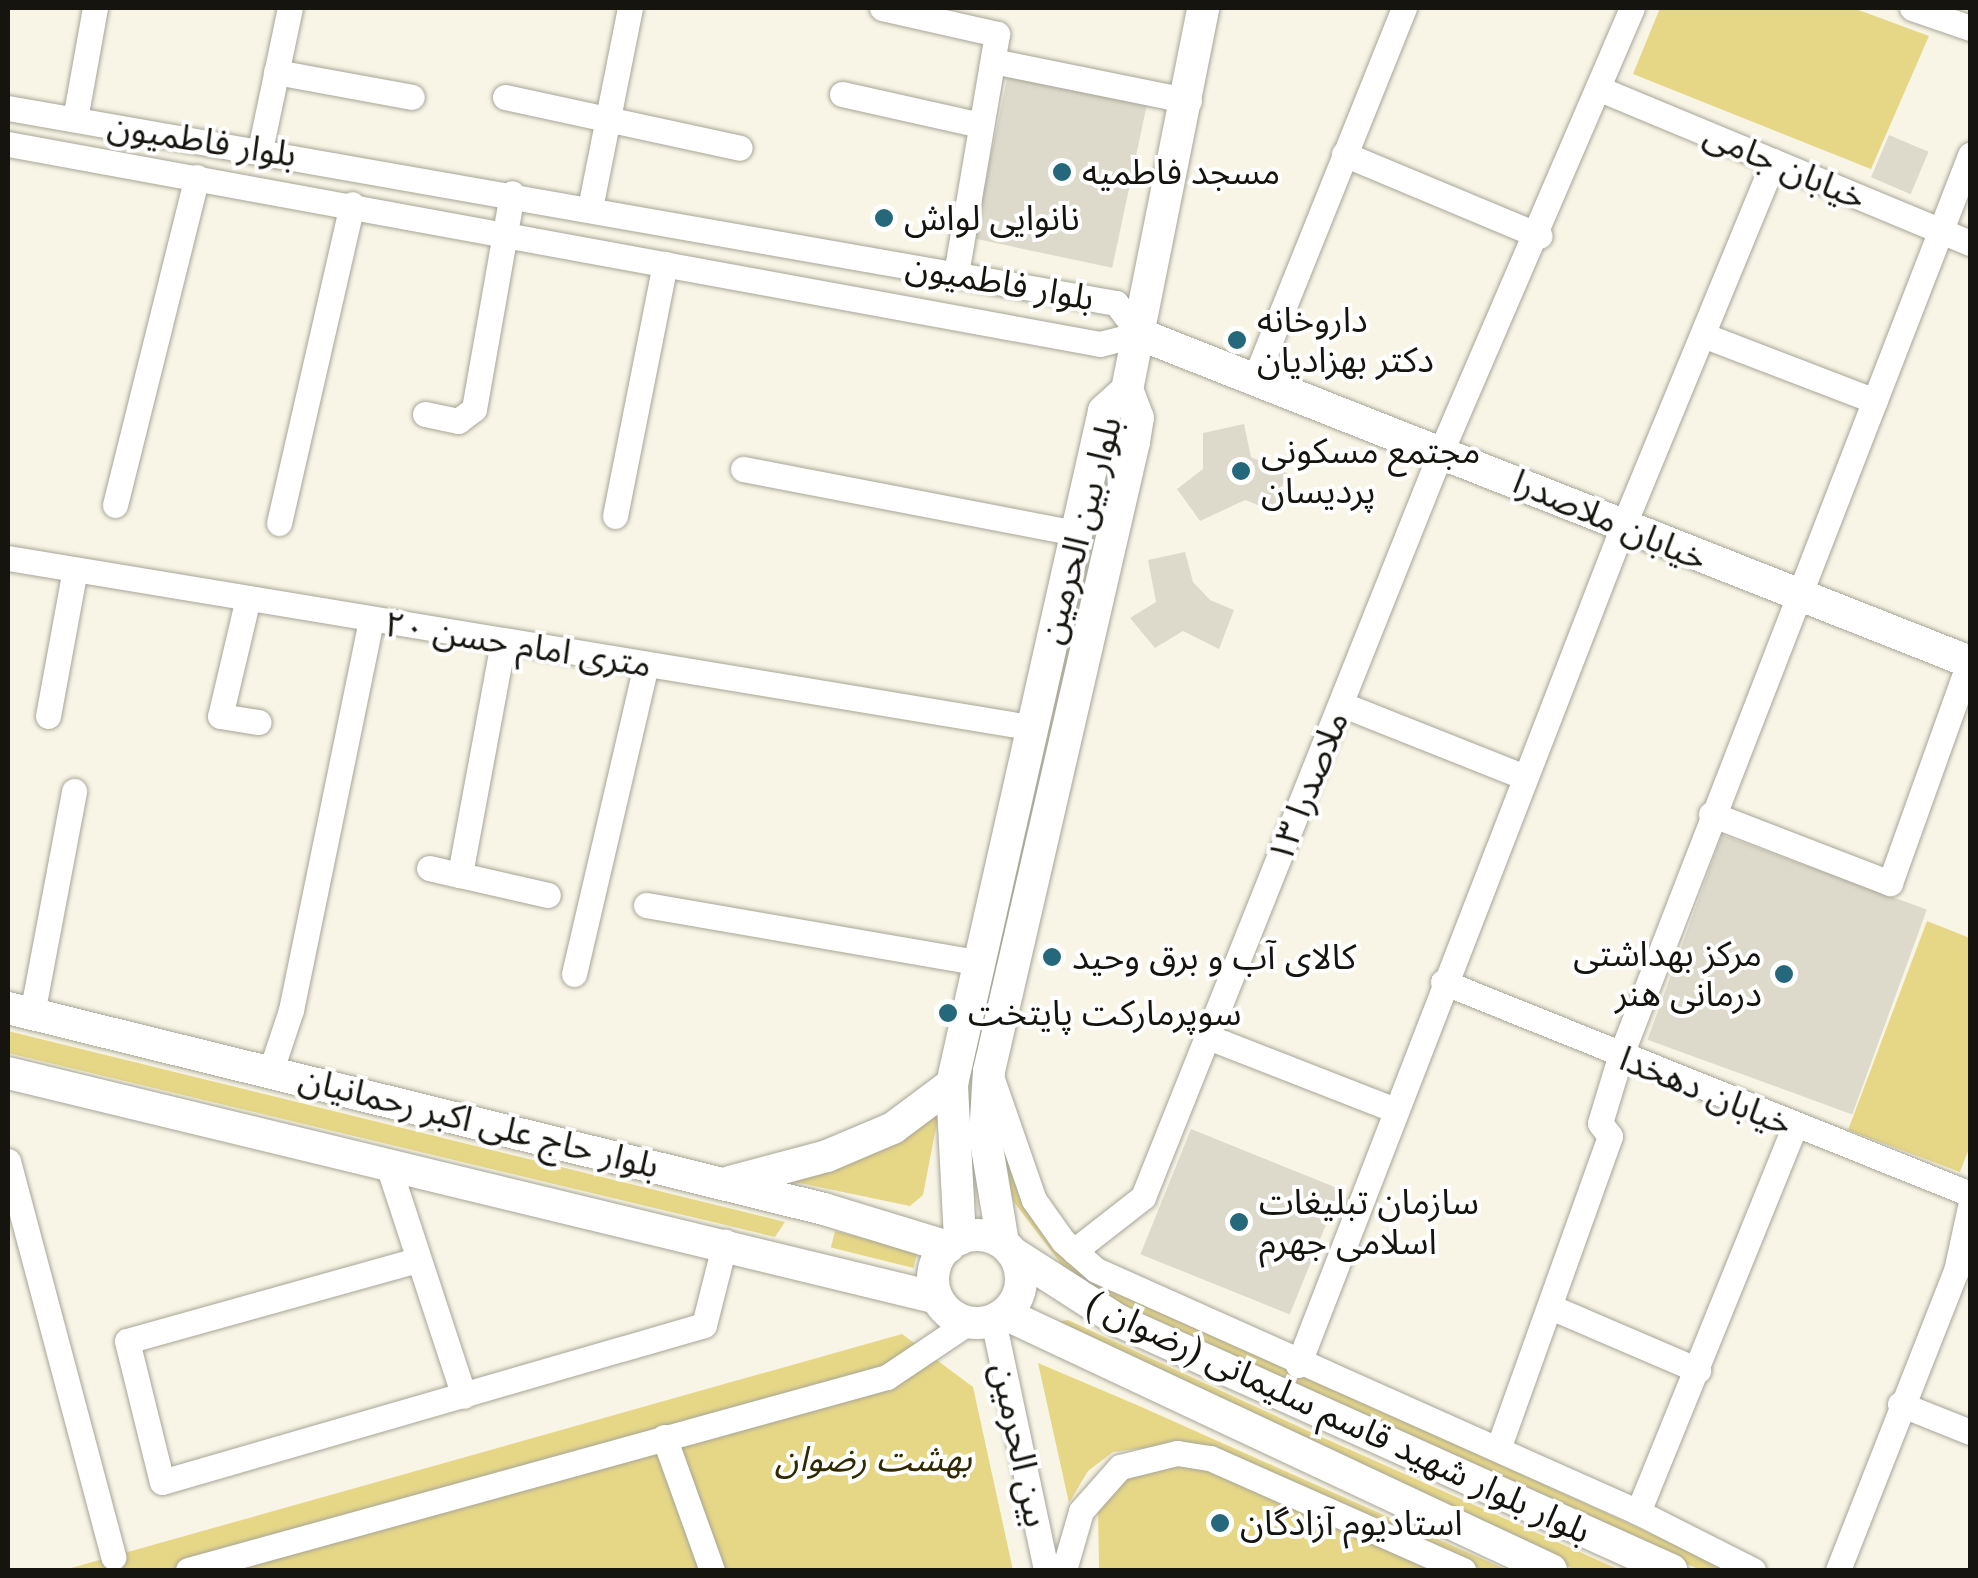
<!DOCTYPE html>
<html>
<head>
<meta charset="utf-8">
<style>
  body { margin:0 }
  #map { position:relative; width:1978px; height:1578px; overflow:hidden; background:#f8f5e6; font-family:Lora,"Noto Sans Arabic",serif }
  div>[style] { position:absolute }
  .green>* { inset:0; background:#e6d787; transform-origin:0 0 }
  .building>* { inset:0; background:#dddacb; transform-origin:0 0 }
  .roads { filter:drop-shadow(0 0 2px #a7a597) drop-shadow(0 0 2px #a7a597) }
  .minor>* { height:25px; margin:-12.5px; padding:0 12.5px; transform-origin:12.5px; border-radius:12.5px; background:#fff }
  .major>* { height:32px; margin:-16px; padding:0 16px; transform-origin:16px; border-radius:16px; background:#fff }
  .major>.ring { margin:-16px; padding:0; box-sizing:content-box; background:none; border:32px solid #fff; border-radius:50% }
  .dots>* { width:28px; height:28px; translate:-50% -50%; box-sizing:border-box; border:5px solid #fff; border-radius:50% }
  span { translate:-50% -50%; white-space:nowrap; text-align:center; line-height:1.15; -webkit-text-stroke:8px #fff; paint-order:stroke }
  .street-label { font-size:35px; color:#15140f }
  .poi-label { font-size:35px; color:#15140f }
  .left { translate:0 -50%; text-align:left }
  .right { translate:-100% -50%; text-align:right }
  .park-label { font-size:35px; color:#312a01; font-style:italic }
  .frame { position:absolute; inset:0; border:10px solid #15140f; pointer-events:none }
</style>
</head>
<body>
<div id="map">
  <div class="green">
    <div style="clip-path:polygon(1660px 8px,1853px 8px,1929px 36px,1871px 169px,1633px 74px)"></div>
    <div style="clip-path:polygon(1927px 921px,1970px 938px,1970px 1146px,1960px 1172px,1848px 1130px)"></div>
    <div style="clip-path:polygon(8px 1031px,785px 1222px,775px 1237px,8px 1053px)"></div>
    <div style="clip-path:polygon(939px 1112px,923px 1195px,910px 1206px,785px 1180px)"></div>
    <div style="clip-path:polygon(991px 1122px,1093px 1277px,1730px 1570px,1700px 1570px,1096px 1292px,1062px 1265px,1014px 1202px)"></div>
    <div style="left:835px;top:1231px;width:85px;height:17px;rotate:14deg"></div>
    <div style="clip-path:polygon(1068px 1320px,1317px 1435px,1620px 1570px,1576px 1570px,1056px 1322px)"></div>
    <div style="clip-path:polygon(902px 1334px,973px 1387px,1013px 1570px,64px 1570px)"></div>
    <div style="clip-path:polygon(1038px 1363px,1137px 1405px,1507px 1570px,1483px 1570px,1255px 1469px,1175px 1444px,1113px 1452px,1088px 1471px,1069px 1503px)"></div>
    <div style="clip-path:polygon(1180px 1459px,1451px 1570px,1099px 1570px,1098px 1506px,1128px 1478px)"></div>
  </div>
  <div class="building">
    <div style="left:1008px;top:75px;width:142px;height:167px;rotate:12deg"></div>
    <div style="left:1889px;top:135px;width:43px;height:46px;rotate:23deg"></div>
    <div style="clip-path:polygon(1244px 424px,1251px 457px,1287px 473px,1273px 511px,1245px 500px,1200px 521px,1177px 489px,1203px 469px,1203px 433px)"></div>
    <div style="clip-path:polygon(1185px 552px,1193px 582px,1210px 600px,1234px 610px,1219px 649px,1183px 631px,1155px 648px,1130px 618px,1156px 602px,1148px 560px)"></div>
    <div style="left:1722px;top:835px;width:218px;height:218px;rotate:20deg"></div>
    <div style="left:1191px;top:1129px;width:161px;height:135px;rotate:22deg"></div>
  </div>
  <div class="roads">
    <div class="minor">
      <div style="left:882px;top:8px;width:118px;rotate:12.7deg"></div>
      <div style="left:997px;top:34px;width:243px;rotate:99.7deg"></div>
      <div style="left:1912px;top:8px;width:61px;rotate:19deg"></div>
      <div style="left:993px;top:61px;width:200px;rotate:11.5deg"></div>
      <div style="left:276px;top:72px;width:138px;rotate:10.4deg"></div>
      <div style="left:1600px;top:89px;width:401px;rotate:22.6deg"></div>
      <div style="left:842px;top:94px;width:142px;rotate:12.6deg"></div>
      <div style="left:505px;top:97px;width:240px;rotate:12.2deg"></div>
      <div style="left:8px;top:108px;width:1125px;rotate:9.98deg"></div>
      <div style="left:1116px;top:303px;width:39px;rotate:53deg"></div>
      <div style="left:1139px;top:334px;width:40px;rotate:165.6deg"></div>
      <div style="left:1100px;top:344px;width:1110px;rotate:-169.62deg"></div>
      <div style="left:75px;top:119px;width:113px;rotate:-79.8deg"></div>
      <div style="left:260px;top:150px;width:145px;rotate:-78.1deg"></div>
      <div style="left:1344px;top:154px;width:212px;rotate:22.7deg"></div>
      <div style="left:590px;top:208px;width:204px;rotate:-78.7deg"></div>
      <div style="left:1703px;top:335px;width:184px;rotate:21deg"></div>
      <div style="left:1256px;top:376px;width:397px;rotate:-68.1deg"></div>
      <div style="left:425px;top:414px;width:34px;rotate:12deg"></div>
      <div style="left:458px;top:421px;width:20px;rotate:-37deg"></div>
      <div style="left:474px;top:409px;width:219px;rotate:-80deg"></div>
      <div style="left:743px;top:469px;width:337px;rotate:10.9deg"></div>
      <div style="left:115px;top:505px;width:338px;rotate:-76deg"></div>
      <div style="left:615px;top:516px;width:257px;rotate:-78.8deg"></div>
      <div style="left:279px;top:523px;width:327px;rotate:-77.1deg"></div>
      <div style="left:8px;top:558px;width:1035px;rotate:9.4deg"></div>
      <div style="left:248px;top:598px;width:121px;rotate:103.3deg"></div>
      <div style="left:220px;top:716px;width:39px;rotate:9deg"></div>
      <div style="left:503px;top:642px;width:237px;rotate:100.5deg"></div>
      <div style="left:460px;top:875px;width:90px;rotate:12.8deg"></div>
      <div style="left:1341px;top:704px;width:197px;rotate:21.7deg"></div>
      <div style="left:48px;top:716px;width:149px;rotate:-79.6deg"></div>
      <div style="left:1711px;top:814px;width:192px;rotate:21.1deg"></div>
      <div style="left:1890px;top:883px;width:237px;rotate:-70.3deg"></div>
      <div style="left:429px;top:868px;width:32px;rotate:13deg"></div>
      <div style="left:646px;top:905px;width:336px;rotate:9.8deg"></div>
      <div style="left:574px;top:974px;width:317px;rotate:-76.9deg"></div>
      <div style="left:1443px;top:982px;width:568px;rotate:21.91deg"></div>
      <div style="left:32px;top:1014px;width:227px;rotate:-79.3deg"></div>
      <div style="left:1208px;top:1037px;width:201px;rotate:21.3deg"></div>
      <div style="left:271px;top:1070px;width:63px;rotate:-71.6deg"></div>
      <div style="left:291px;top:1010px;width:398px;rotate:-78.4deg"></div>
      <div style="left:992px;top:1079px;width:128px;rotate:70.9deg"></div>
      <div style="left:1034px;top:1200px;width:50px;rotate:54.7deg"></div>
      <div style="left:1063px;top:1241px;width:44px;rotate:41.3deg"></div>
      <div style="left:1096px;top:1270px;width:594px;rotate:24.06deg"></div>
      <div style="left:1638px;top:1512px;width:129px;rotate:26.8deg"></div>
      <div style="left:8px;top:1161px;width:410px;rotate:75.1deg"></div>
      <div style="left:387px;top:1162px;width:246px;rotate:71.8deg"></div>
      <div style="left:1074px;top:1251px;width:88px;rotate:-38deg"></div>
      <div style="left:1143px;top:1197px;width:806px;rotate:-68.21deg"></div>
      <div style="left:1442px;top:449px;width:480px;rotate:-66.7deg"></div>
      <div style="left:417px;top:1260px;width:301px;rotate:164.4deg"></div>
      <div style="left:127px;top:1341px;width:145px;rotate:76.1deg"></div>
      <div style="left:162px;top:1482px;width:564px;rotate:-16.15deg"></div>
      <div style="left:704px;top:1325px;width:86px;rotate:-75.8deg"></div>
      <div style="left:1553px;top:1308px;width:158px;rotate:23.2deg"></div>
      <div style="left:993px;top:1320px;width:256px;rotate:78deg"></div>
      <div style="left:1298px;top:1365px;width:897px;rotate:-68.82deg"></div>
      <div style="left:1622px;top:529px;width:398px;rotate:-67.6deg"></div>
      <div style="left:1900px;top:1404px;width:75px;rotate:21.8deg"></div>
      <div style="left:664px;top:1437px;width:141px;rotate:70.2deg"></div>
      <div style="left:1498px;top:1449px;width:332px;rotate:-70.3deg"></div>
      <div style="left:1610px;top:1136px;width:16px;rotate:-128deg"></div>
      <div style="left:1600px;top:1123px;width:69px;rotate:-73.1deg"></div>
      <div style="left:1620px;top:1057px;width:968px;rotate:-68.79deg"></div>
      <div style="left:1638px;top:1512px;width:417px;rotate:-67.9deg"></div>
      <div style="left:188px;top:1570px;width:725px;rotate:-15.44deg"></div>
      <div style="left:887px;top:1377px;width:99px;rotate:-33.9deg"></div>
      <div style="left:1064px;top:1570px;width:61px;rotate:-73.9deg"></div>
      <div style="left:1081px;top:1511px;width:59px;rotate:-48.4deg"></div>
      <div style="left:1120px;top:1467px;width:59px;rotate:-13.8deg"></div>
      <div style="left:1177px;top:1453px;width:33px;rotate:9deg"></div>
      <div style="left:1210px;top:1458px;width:277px;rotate:23.9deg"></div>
      <div style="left:1838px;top:1570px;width:321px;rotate:-68.5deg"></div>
      <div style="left:1956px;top:1271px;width:66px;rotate:-77.7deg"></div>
    </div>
    <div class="major">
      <div style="left:1139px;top:334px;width:893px;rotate:21.54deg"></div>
      <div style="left:1127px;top:390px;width:389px;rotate:-78.7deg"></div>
      <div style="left:8px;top:1008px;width:840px;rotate:13.84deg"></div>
      <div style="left:824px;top:1209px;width:130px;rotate:17deg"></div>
      <div style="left:8px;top:1073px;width:956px;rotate:13.61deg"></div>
      <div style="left:730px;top:1182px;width:100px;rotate:-15deg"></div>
      <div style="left:827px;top:1156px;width:72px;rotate:-23deg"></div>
      <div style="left:893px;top:1128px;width:74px;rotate:-36.7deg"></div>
      <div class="ring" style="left:933px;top:1235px;width:56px;height:56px"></div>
      <div style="left:960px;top:1239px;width:155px;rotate:-93deg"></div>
      <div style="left:952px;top:1084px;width:690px;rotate:-77.27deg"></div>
      <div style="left:1104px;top:411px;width:31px;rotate:-42deg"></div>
      <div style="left:1003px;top:1243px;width:109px;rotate:-99.5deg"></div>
      <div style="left:985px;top:1136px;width:65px;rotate:-86.5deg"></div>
      <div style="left:989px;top:1071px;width:645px;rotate:-77.02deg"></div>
      <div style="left:1134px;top:442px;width:24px;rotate:-81deg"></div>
      <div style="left:1138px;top:418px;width:30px;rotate:-111deg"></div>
      <div style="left:1013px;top:1253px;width:126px;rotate:32.7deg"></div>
      <div style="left:1119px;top:1321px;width:606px;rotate:24.28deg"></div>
      <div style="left:1005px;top:1314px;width:603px;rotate:25.12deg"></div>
    </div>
  </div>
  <div class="dots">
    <div style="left:1062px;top:172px;background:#26687b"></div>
    <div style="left:884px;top:218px;background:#26687b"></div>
    <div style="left:1237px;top:340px;background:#26687b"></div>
    <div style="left:1241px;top:471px;background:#26687b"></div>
    <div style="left:1052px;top:957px;background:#26687b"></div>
    <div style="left:1784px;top:974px;background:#26687b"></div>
    <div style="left:948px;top:1013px;background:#26687b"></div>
    <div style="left:1239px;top:1222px;background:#26687b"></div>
    <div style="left:1220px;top:1523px;background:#26687b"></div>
  </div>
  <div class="street-label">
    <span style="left:202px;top:140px;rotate:9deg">بلوار فاطمیون</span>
    <span style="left:1785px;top:166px;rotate:23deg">خیابان جامی</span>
    <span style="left:1000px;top:282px;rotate:10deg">بلوار فاطمیون</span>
    <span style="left:1610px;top:520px;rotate:23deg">خیابان ملاصدرا</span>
    <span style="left:1080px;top:530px;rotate:-75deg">بلوار بین الحرمین</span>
    <span style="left:518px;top:644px;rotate:9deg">۲۰ متری امام حسن</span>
    <span style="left:1308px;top:787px;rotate:-68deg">ملاصدرا ۱۳</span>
    <span style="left:1706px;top:1091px;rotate:22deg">خیابان دهخدا</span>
    <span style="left:479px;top:1122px;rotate:14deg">بلوار حاج علی اکبر رحمانیان</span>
    <span style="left:1339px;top:1417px;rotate:25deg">بلوار بلوار شهید قاسم سلیمانی (رضوان )</span>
    <span style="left:1020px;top:1445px;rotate:78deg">بین الحرمین</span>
  </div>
  <div class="poi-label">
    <span class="left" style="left:1082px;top:172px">مسجد فاطمیه</span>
    <span class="left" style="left:904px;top:218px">نانوایی لواش</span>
    <span class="left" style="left:1257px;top:340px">داروخانه<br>دکتر بهزادیان</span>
    <span class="left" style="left:1261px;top:471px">مجتمع مسکونی<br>پردیسان</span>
    <span class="right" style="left:1762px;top:974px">مرکز بهداشتی<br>درمانی هنر</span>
    <span class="left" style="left:1072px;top:957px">کالای آب و برق وحید</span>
    <span class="left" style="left:968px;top:1013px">سوپرمارکت پایتخت</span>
    <span class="left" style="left:1259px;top:1222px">سازمان تبلیغات<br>اسلامی جهرم</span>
    <span class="left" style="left:1240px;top:1523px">استادیوم آزادگان</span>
  </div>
  <div class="park-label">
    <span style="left:873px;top:1459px">بهشت رضوان</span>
  </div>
  <div class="frame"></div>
</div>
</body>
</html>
